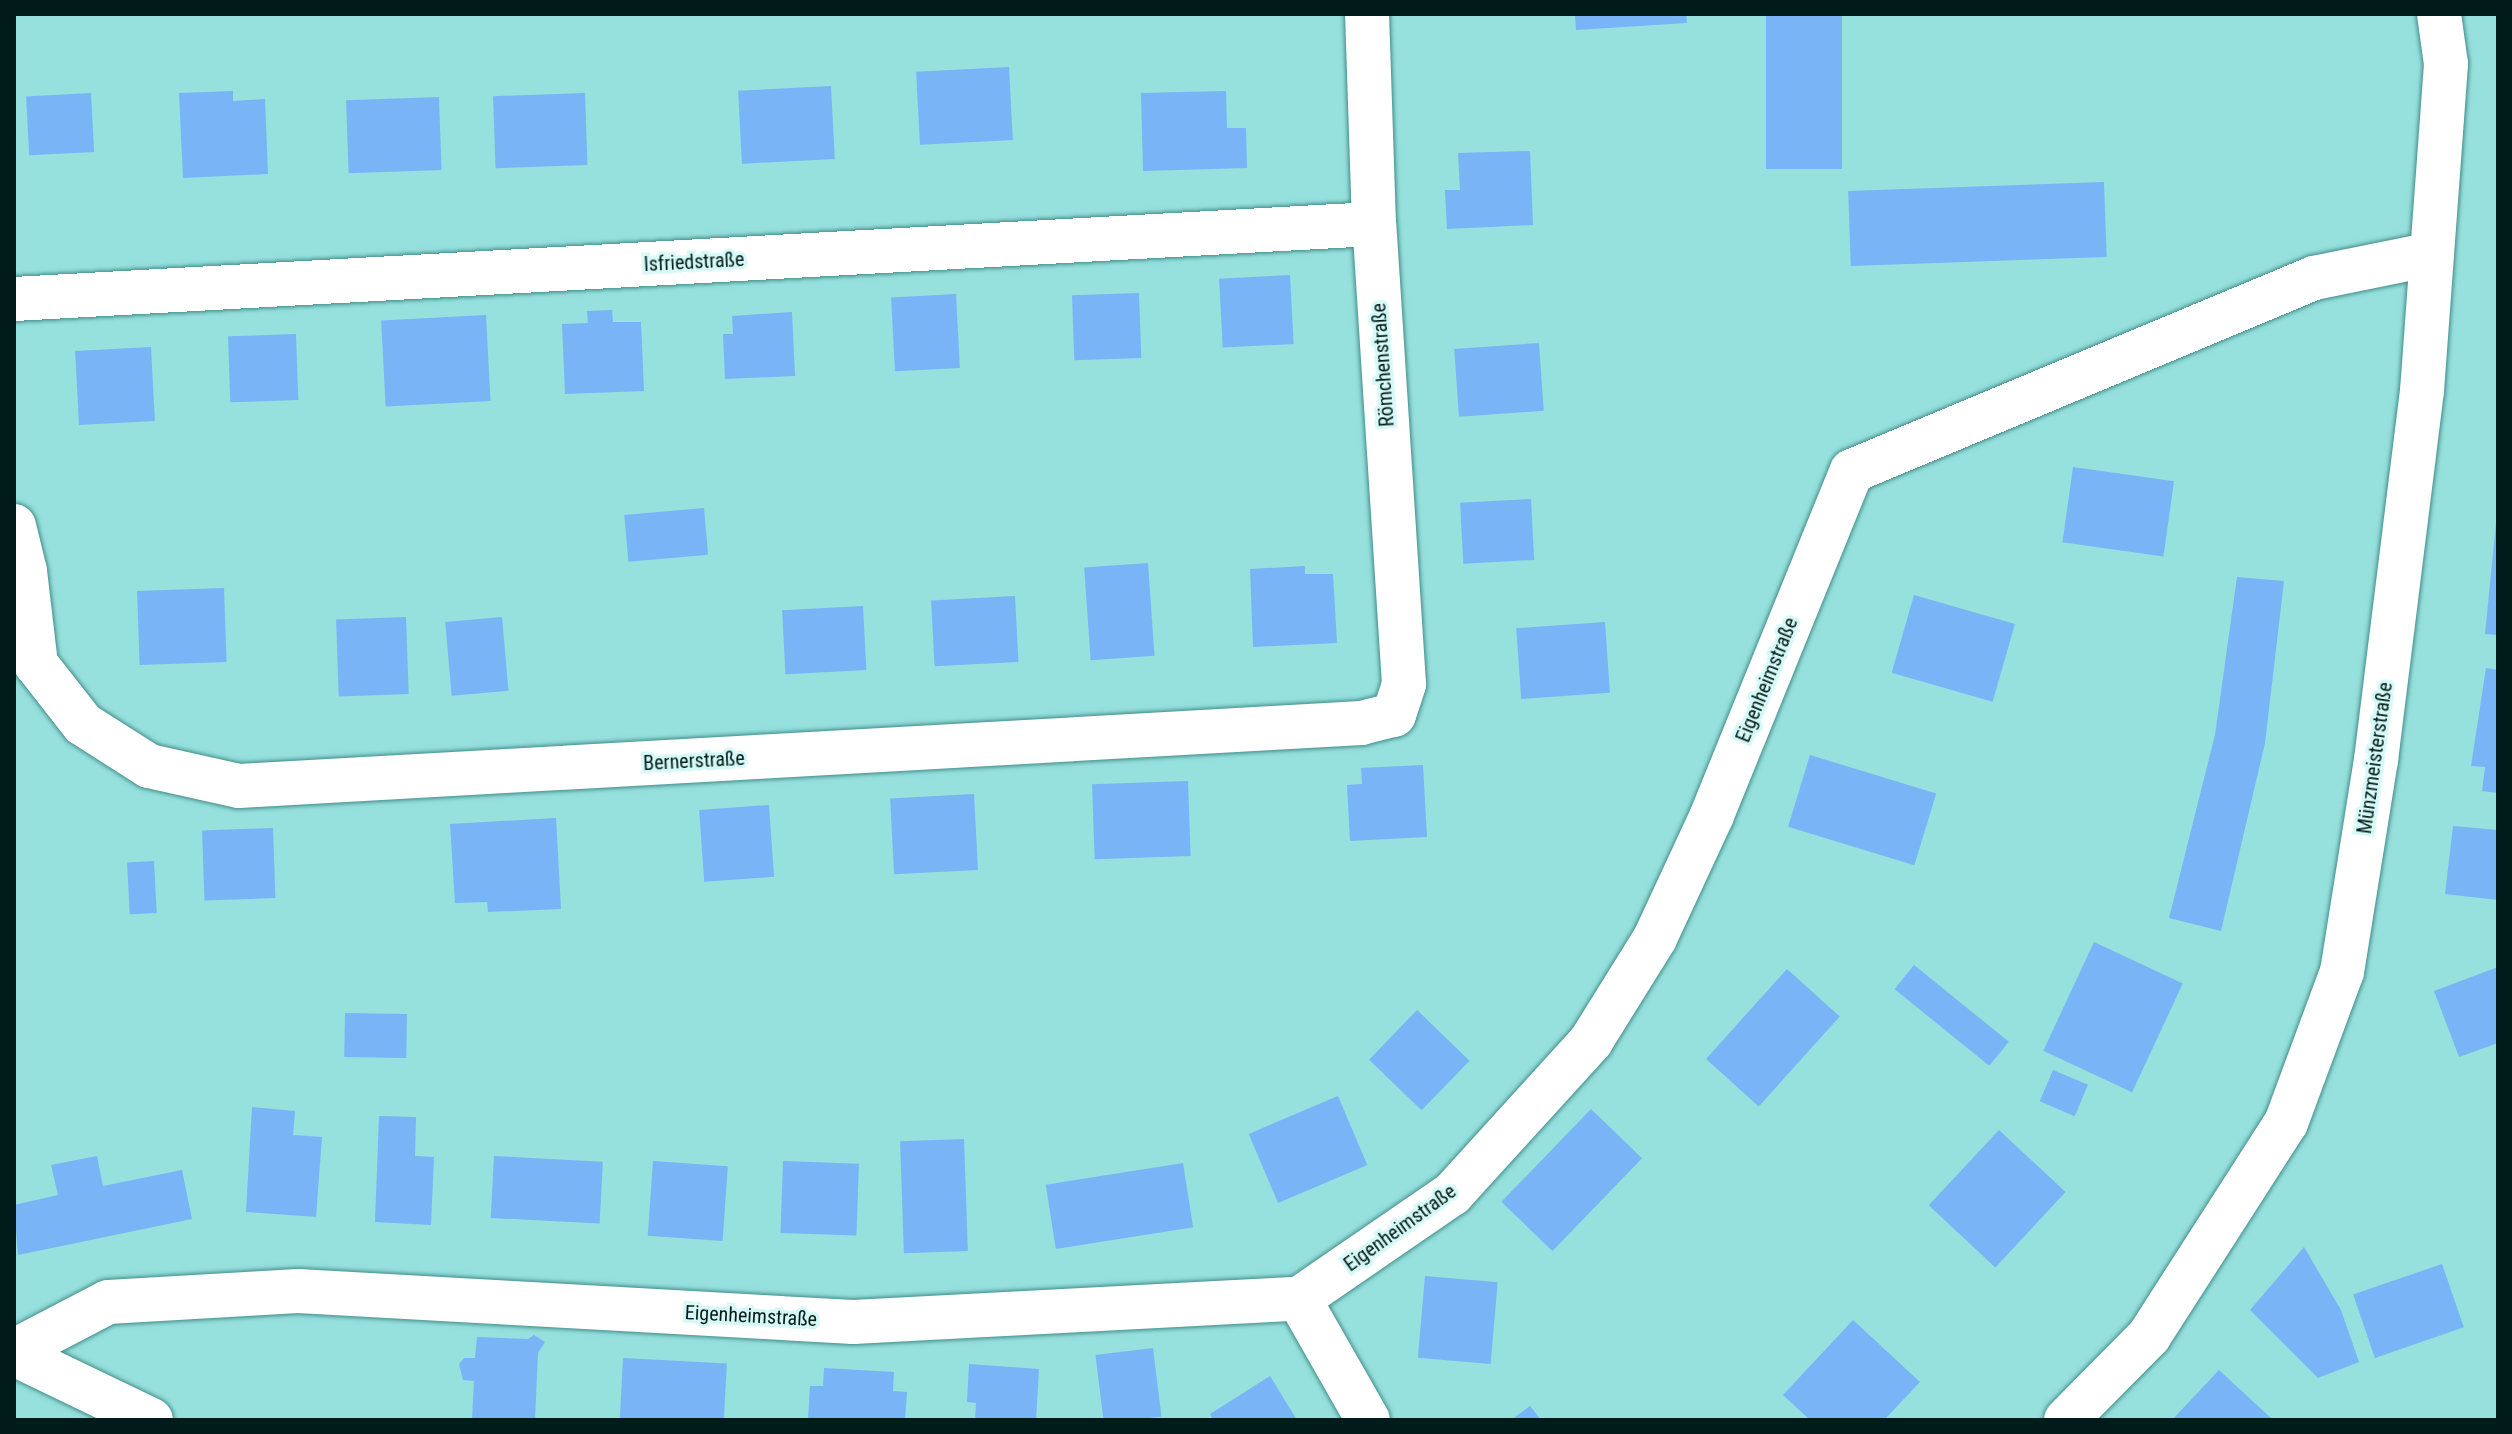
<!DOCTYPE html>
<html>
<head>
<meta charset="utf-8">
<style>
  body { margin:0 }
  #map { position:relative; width:2512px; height:1434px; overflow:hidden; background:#96e0dd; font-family:"Roboto Condensed",sans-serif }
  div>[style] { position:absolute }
  .building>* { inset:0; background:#79b4f6; transform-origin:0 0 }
  .roads { filter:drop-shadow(0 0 2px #428c89) drop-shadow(0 0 2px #428c89) }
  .street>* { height:44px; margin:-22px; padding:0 22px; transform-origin:22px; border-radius:22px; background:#fff }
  span { translate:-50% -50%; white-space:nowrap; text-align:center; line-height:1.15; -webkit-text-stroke:7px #d6f9f7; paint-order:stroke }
  .street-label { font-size:20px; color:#001b1a }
  .frame { position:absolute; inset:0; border:16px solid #001b1a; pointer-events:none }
</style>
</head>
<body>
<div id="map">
  <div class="building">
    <div style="clip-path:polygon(1575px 14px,1686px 14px,1687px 23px,1576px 30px)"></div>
    <div style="left:1766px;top:14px;width:76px;height:155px"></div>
    <div style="left:1009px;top:67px;width:73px;height:93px;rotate:87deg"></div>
    <div style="left:831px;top:86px;width:73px;height:93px;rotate:87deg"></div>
    <div style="clip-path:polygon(233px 91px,233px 101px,265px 99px,268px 174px,183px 178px,179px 93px)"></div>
    <div style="clip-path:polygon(1226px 91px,1227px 128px,1246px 128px,1247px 168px,1143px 171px,1141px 93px)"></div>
    <div style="left:91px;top:93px;width:59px;height:65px;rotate:87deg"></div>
    <div style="left:585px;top:93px;width:72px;height:92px;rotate:88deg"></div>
    <div style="left:439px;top:97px;width:73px;height:93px;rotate:88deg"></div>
    <div style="clip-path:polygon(1530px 151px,1533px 225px,1447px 229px,1445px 190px,1460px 190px,1458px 153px)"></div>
    <div style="left:2104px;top:182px;width:75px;height:256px;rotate:88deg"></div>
    <div style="left:1290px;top:275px;width:69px;height:71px;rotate:87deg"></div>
    <div style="left:1139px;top:293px;width:65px;height:67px;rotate:88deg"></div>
    <div style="left:956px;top:294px;width:74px;height:65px;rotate:87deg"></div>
    <div style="clip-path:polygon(612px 310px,613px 322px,641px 322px,644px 391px,565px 394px,562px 324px,588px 323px,587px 311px)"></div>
    <div style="clip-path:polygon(792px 312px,795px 376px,725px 379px,723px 334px,733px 334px,732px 316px)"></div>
    <div style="left:486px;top:315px;width:86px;height:105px;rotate:87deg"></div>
    <div style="left:296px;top:334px;width:66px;height:68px;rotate:88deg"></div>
    <div style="left:1539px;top:343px;width:68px;height:85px;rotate:86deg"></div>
    <div style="left:151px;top:347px;width:74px;height:76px;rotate:87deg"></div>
    <div style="left:2073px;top:467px;width:102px;height:76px;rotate:8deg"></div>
    <div style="left:1531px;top:499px;width:61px;height:71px;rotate:87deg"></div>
    <div style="left:704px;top:508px;width:47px;height:80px;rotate:85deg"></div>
    <div style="clip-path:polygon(2496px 523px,2498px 523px,2498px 635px,2485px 634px)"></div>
    <div style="left:1148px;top:563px;width:93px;height:64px;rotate:86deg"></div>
    <div style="clip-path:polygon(1305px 566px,1305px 574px,1333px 574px,1337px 643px,1253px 647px,1250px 569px)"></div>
    <div style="clip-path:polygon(2237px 577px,2284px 581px,2265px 743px,2221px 931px,2169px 918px,2215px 735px)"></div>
    <div style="left:224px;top:588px;width:74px;height:87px;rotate:88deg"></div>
    <div style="left:1914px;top:595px;width:105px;height:81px;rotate:16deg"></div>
    <div style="left:1015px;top:596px;width:66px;height:84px;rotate:87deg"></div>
    <div style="left:863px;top:606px;width:64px;height:81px;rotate:87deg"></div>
    <div style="left:406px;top:617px;width:77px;height:70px;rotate:88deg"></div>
    <div style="left:502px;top:617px;width:74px;height:57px;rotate:85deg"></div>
    <div style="left:1605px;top:622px;width:71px;height:89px;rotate:86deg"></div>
    <div style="clip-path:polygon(2486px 668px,2498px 670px,2498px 793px,2482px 791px,2485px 767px,2471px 766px)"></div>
    <div style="left:1810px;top:755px;width:132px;height:75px;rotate:17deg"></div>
    <div style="clip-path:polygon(1423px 765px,1427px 837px,1350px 841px,1347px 785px,1362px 784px,1361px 768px)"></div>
    <div style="left:1188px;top:781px;width:75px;height:96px;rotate:88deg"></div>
    <div style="left:974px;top:794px;width:76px;height:84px;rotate:87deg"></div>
    <div style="left:769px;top:805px;width:72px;height:70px;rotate:86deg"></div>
    <div style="clip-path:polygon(556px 818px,561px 909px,488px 912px,487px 902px,455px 903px,450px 824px)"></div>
    <div style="clip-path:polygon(2453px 826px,2498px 830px,2498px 900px,2445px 894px)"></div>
    <div style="left:273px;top:828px;width:70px;height:71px;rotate:88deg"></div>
    <div style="left:154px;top:861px;width:52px;height:27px;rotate:87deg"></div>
    <div style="left:2094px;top:942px;width:98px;height:120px;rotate:25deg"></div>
    <div style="left:1914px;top:965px;width:122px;height:31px;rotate:39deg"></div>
    <div style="clip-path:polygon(2498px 967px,2498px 1043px,2459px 1057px,2434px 991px)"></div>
    <div style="left:1787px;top:969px;width:71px;height:121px;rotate:42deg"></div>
    <div style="left:1417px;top:1010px;width:73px;height:69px;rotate:44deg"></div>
    <div style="left:345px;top:1013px;width:62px;height:44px;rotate:1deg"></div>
    <div style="left:2053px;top:1070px;width:38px;height:34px;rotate:23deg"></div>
    <div style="left:1338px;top:1096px;width:75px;height:97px;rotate:67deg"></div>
    <div style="clip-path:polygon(252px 1107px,295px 1111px,293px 1135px,322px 1137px,316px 1217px,246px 1212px)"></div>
    <div style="left:1591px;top:1109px;width:71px;height:129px;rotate:44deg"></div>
    <div style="clip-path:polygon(379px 1116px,416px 1117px,415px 1156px,434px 1157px,431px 1225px,375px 1222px)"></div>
    <div style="left:1999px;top:1130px;width:91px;height:103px;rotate:43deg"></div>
    <div style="left:964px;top:1139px;width:112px;height:64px;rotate:88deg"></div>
    <div style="clip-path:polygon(97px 1156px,103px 1186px,182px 1170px,192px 1219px,18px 1255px,14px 1205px,58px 1195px,51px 1165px)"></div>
    <div style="left:494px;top:1156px;width:109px;height:62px;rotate:3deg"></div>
    <div style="left:653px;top:1161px;width:75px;height:75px;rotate:4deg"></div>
    <div style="left:783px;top:1161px;width:76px;height:72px;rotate:2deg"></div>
    <div style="left:1183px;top:1163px;width:65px;height:139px;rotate:81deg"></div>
    <div style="clip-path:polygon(2304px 1247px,2341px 1310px,2359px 1362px,2318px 1378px,2250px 1310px)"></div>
    <div style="left:2442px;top:1264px;width:67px;height:94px;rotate:71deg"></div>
    <div style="left:1425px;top:1276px;width:73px;height:82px;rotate:5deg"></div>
    <div style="clip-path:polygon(1853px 1320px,1920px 1382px,1884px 1420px,1810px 1420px,1783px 1395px)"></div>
    <div style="clip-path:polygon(534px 1335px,545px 1342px,538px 1353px,535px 1420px,472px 1420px,474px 1381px,463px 1380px,459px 1364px,464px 1358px,475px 1358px,477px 1337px,528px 1339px)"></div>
    <div style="left:1153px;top:1348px;width:69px;height:58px;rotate:83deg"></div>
    <div style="left:623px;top:1358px;width:104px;height:62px;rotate:3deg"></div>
    <div style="clip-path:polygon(969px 1364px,1039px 1369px,1036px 1420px,975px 1420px,976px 1403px,967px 1402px)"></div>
    <div style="clip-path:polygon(824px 1368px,894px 1372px,893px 1391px,907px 1392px,905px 1420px,808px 1420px,810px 1386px,823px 1386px)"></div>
    <div style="clip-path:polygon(2219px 1370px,2273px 1420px,2172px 1420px)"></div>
    <div style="clip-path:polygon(1270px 1376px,1297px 1420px,1213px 1420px,1210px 1414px)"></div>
    <div style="clip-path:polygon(1530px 1406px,1541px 1420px,1511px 1420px)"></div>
  </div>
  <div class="roads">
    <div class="street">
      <div style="left:14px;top:299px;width:1362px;rotate:-3.16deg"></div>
      <div style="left:14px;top:526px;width:46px;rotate:76.3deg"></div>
      <div style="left:25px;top:571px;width:94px;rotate:83.3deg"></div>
      <div style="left:36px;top:664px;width:76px;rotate:51.9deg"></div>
      <div style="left:83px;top:724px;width:78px;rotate:32.5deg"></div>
      <div style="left:149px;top:766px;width:92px;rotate:12.5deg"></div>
      <div style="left:239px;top:786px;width:1124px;rotate:-3.21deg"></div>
      <div style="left:1361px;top:723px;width:34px;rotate:-14deg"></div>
      <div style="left:1394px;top:715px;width:33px;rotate:-72deg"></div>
      <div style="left:1404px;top:684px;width:461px;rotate:-93.7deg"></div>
      <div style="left:1374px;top:224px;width:210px;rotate:-91.9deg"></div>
      <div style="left:1299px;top:1299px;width:139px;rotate:60.3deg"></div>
      <div style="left:14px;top:1351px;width:106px;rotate:-27.5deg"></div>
      <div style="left:108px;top:1302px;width:190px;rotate:-3.3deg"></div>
      <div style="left:298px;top:1291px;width:556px;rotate:3.2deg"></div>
      <div style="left:853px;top:1322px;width:447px;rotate:-3deg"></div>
      <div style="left:1299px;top:1299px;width:186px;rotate:-34.5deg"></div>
      <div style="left:1452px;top:1194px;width:207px;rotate:-47.7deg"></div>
      <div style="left:1591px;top:1041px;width:121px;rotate:-58.1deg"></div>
      <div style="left:1655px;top:938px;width:136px;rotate:-65.1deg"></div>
      <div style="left:1712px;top:815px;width:371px;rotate:-67.9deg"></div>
      <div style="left:1852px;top:471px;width:501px;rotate:-22.67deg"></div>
      <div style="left:2314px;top:278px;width:120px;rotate:-11.5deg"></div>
      <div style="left:14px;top:1354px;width:152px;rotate:25.7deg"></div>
      <div style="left:2066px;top:1420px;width:118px;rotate:-45.3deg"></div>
      <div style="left:2149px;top:1336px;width:253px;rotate:-57.3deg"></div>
      <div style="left:2286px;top:1123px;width:161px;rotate:-69.7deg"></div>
      <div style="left:2342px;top:972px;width:215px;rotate:-80.9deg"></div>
      <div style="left:2376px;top:760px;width:372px;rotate:-82.9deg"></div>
      <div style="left:2422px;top:391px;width:328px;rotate:-85.8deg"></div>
      <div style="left:2446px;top:64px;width:50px;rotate:-98deg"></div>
    </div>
  </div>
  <div class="street-label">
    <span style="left:694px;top:262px;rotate:-3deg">Isfriedstraße</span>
    <span style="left:1383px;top:365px;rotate:-94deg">Römchenstraße</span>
    <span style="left:1767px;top:680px;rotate:-68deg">Eigenheimstraße</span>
    <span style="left:2375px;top:758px;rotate:-82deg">Münzmeisterstraße</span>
    <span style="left:694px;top:761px;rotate:-3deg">Bernerstraße</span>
    <span style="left:1400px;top:1228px;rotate:-36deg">Eigenheimstraße</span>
    <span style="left:751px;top:1316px;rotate:3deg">Eigenheimstraße</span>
  </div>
  <div class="frame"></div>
</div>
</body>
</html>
